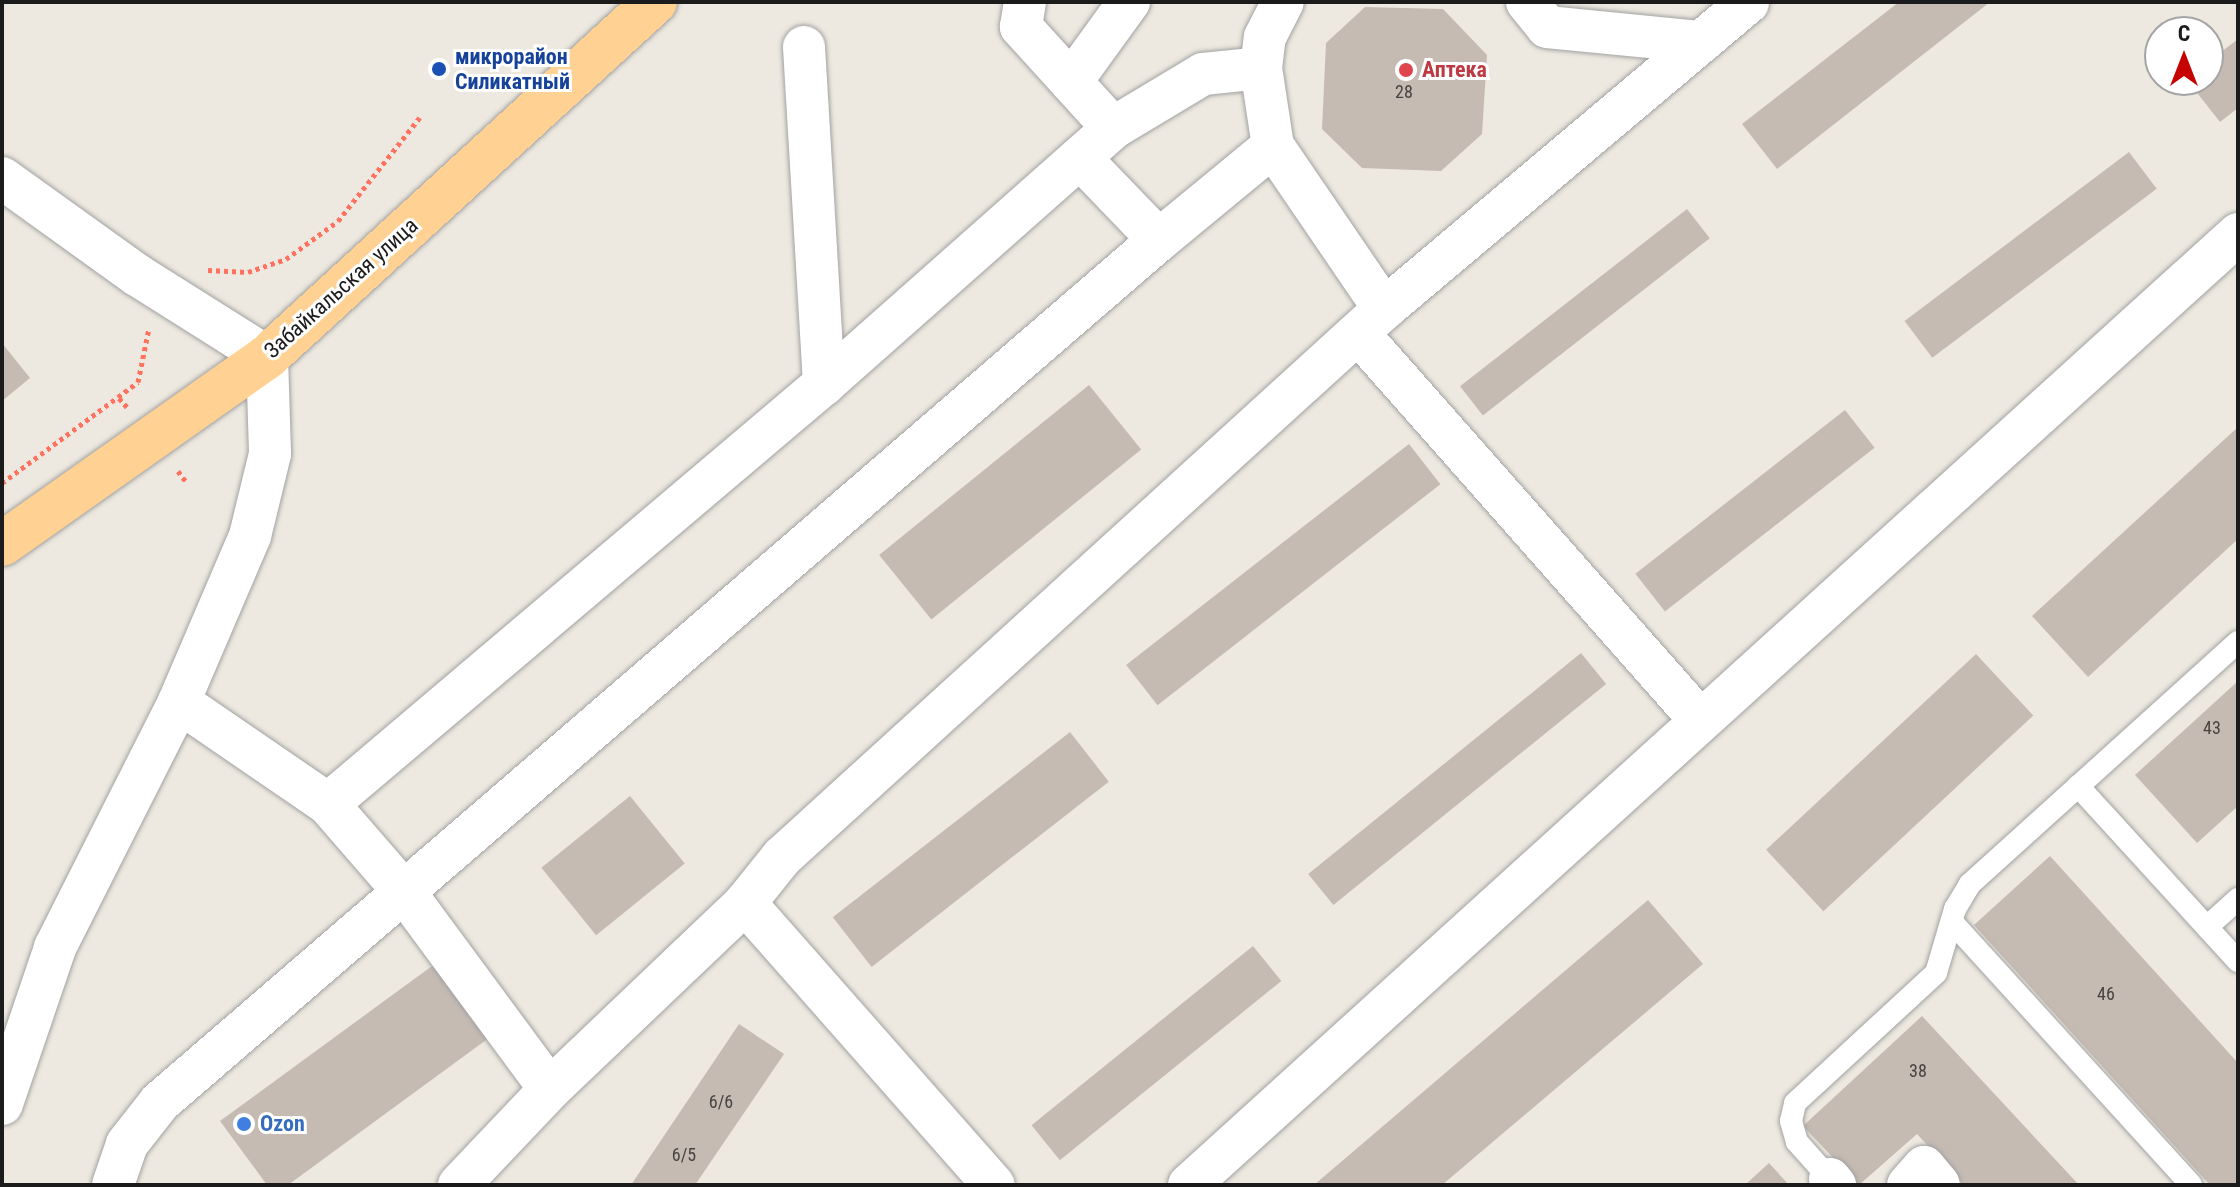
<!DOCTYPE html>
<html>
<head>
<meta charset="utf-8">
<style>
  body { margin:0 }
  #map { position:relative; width:2240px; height:1187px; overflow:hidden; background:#ede9e0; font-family:"Roboto Condensed",sans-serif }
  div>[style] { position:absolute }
  .building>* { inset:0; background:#c5bbb3; transform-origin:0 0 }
  .path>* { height:5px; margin-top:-2.5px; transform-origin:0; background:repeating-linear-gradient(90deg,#ff725f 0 4px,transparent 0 8px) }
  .roads { filter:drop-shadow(0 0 2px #a2a2a2) drop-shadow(0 0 2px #a2a2a2) }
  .lane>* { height:22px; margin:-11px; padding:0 11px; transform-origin:11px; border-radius:11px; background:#fff }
  .street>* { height:42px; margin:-21px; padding:0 21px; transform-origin:21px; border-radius:21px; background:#fff }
  .primary>* { height:44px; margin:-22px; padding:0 22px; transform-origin:22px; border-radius:22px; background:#ffd293 }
  .dots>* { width:22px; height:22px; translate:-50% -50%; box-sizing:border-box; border:4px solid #fff; border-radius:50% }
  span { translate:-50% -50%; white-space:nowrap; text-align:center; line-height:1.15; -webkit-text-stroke:6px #fff; paint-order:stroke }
  .number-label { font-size:18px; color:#464341 }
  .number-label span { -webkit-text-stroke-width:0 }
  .transit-label { font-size:22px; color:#164399; font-weight:700 }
  .left { translate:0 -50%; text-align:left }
  .health-label { font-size:22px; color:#be3a42; font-weight:700 }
  .street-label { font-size:22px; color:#1b1b1b }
  .shop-label { font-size:22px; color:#366cbe; font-weight:700 }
  .frame { position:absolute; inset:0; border:4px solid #1b1b1b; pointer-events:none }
  .north { position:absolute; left:2144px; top:16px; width:80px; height:80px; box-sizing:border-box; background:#fff; border:2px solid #a4a4a4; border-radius:50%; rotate:0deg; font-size:22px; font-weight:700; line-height:32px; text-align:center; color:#1b1b1b }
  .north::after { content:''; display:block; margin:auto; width:28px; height:36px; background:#c60300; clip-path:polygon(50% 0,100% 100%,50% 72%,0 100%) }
</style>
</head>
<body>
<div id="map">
  <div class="building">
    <div style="clip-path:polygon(1899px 2px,1990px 2px,1777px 169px,1742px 124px)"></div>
    <div style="clip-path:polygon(1365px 7px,1443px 9px,1487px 55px,1482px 134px,1441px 171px,1362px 168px,1322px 129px,1326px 43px)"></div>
    <div style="clip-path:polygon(2238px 39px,2238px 108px,2220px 122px,2187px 80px,2208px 80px,2208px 62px)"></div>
    <div style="left:2129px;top:152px;width:46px;height:281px;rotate:53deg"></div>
    <div style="left:1687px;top:209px;width:37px;height:288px;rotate:52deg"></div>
    <div style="clip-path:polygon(2px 343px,30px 378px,2px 401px)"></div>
    <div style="left:1089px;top:385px;width:83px;height:270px;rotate:51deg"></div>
    <div style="left:1845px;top:410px;width:48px;height:266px;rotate:52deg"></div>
    <div style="clip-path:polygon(2238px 427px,2238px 539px,2088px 677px,2032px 616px)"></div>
    <div style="left:1409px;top:444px;width:51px;height:359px;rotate:52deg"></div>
    <div style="left:1581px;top:653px;width:40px;height:351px;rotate:51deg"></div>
    <div style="left:1976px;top:654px;width:84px;height:287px;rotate:47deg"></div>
    <div style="clip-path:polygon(2238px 681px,2238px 806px,2197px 843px,2135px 775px)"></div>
    <div style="left:1070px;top:732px;width:63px;height:301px;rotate:52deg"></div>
    <div style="left:630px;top:796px;width:87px;height:114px;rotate:51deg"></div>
    <div style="clip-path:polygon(2050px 856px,2238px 1063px,2238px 1185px,2210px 1185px,1974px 925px)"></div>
    <div style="clip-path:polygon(1648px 900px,1703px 964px,1442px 1185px,1314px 1185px)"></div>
    <div style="left:1253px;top:946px;width:45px;height:285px;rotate:51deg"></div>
    <div style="clip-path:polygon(443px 958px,497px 1032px,288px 1185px,267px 1185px,220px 1121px)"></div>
    <div style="clip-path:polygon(1922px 1016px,2079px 1185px,1964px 1185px,1917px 1134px,1859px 1185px,1803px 1126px)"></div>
    <div style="clip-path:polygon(739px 1024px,784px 1054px,695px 1185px,631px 1185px)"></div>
    <div style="clip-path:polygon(1769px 1163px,1789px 1185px,1745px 1185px)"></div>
  </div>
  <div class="path">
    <div style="left:208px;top:270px;width:40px;rotate:2.9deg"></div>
    <div style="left:248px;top:272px;width:40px;rotate:-18.9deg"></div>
    <div style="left:286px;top:259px;width:64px;rotate:-36.2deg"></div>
    <div style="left:338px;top:221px;width:132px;rotate:-51.7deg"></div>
    <div style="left:127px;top:407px;width:13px;rotate:-132deg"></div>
    <div style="left:118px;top:397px;width:25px;rotate:-37deg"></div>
    <div style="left:138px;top:382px;width:55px;rotate:-78.5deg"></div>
    <div style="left:178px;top:471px;width:15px;rotate:53deg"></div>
    <div style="left:2px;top:483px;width:144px;rotate:-36.6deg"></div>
  </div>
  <div class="roads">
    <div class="lane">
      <div style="left:2078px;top:786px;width:237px;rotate:47.6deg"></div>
      <div style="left:1952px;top:922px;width:355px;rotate:47.7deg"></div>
      <div style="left:2207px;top:927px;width:42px;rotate:-42.1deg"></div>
      <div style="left:1830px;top:1179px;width:50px;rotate:-131.7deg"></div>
      <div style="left:1797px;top:1142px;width:22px;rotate:-106deg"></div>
      <div style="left:1791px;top:1121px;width:18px;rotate:-77deg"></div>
      <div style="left:1795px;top:1103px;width:192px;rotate:-42.7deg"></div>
      <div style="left:1936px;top:973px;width:67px;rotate:-73.5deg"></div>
      <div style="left:1955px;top:909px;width:29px;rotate:-59deg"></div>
      <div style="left:1970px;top:884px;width:361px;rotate:-42.1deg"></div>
    </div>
    <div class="street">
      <div style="left:1527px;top:2px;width:32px;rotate:51deg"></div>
      <div style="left:1547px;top:27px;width:155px;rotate:5.6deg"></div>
      <div style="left:804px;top:47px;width:338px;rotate:86.6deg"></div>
      <div style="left:1261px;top:68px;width:31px;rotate:-83deg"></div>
      <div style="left:1265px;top:37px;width:39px;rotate:-63deg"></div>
      <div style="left:1071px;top:82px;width:99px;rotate:-54.1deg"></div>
      <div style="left:1113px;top:128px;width:105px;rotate:-31deg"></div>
      <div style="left:1203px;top:74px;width:58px;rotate:-5.9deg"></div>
      <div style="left:1261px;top:68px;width:79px;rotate:81.3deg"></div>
      <div style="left:1080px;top:158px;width:114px;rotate:46.1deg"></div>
      <div style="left:1159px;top:240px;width:148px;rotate:-39.5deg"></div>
      <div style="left:1273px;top:146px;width:197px;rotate:55.7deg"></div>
      <div style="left:2px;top:178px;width:166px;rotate:35.7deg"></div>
      <div style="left:137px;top:275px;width:154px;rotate:32.2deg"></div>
      <div style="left:267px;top:357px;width:97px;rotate:88.2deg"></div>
      <div style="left:270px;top:454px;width:84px;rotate:103.7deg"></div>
      <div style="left:250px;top:536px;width:181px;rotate:113.2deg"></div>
      <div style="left:179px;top:702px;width:275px;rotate:116.8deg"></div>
      <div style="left:55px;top:948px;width:165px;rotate:108.8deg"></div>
      <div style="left:1358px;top:333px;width:516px;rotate:48.53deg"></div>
      <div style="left:179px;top:702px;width:181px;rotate:34.4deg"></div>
      <div style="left:328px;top:804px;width:119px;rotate:49.1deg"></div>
      <div style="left:406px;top:894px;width:242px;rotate:53.6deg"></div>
      <div style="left:550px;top:1089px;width:269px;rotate:-43.6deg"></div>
      <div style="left:745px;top:903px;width:59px;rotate:-51.2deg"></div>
      <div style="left:782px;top:857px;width:814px;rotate:-42.31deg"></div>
      <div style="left:1384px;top:309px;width:476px;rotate:-40.1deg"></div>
      <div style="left:328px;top:804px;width:650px;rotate:-40.26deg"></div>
      <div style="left:824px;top:384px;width:386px;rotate:-41.5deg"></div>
      <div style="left:1113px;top:128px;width:137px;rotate:-132.3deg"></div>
      <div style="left:1021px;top:27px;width:25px;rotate:-81deg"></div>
      <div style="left:745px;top:903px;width:376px;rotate:48.6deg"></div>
      <div style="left:1830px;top:1179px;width:8px;rotate:50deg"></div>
      <div style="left:113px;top:1185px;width:43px;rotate:-71.1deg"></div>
      <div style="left:127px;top:1144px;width:53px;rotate:-51.8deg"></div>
      <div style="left:160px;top:1102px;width:1319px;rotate:-40.79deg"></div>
      <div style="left:459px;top:1185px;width:132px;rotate:-46.5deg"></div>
      <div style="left:1189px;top:1185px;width:1416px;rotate:-42.19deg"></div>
      <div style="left:1908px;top:1185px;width:24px;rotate:-48deg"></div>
      <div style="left:1924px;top:1167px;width:23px;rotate:50deg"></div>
    </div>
    <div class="primary">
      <div style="left:2px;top:544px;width:324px;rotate:-35.2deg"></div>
      <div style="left:267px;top:357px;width:526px;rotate:-42.46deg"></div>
    </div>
  </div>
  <div class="dots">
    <div style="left:439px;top:69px;background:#1a4fb4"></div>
    <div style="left:1406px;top:70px;background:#e0444e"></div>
    <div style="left:244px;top:1124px;background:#3f7fe0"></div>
  </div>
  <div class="number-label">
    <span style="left:1404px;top:92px">28</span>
    <span style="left:2212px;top:728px">43</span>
    <span style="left:2106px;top:994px">46</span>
    <span style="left:1918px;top:1071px">38</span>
    <span style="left:721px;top:1102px">6/6</span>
    <span style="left:684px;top:1155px">6/5</span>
  </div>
  <div class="transit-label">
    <span class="left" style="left:455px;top:69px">микрорайон<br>Силикатный</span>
  </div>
  <div class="health-label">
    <span class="left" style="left:1422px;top:70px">Аптека</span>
  </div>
  <div class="street-label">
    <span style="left:341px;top:288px;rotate:-42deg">Забайкальская улица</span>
  </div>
  <div class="shop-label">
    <span class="left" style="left:260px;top:1124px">Ozon</span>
  </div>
  <div class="frame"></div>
  <div class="north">С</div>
</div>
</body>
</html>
